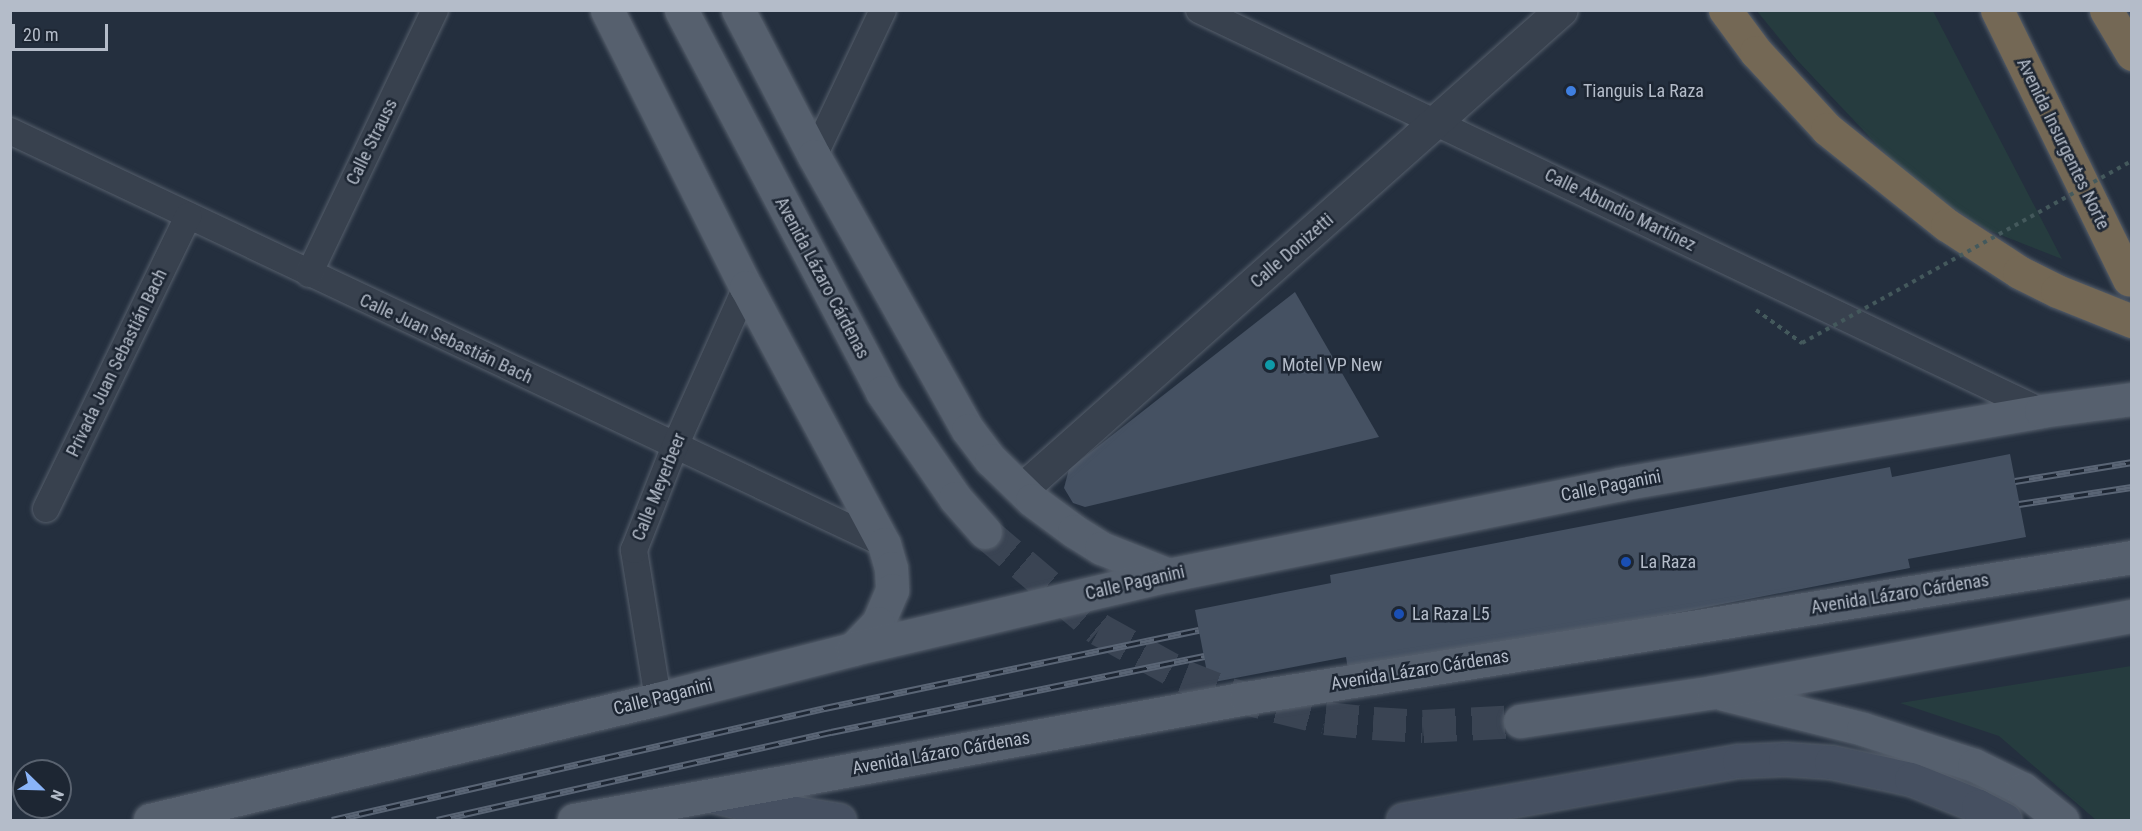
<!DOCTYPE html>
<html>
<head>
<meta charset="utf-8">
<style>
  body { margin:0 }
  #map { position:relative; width:2142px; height:831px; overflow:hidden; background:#242f3e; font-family:"Roboto Condensed",sans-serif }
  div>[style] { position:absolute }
  .green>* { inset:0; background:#263c3f }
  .building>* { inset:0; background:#455162 }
  .primary-tunnel>* { height:33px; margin-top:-16.5px; transform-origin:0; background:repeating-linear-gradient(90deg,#3a4453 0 33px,transparent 0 49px) }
  .path>* { height:4px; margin-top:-2px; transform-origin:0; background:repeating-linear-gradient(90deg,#44595c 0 4.5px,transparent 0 9px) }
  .roads { filter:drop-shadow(0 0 2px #565f6c) drop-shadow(0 0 2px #565f6c) }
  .minor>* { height:26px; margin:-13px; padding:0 13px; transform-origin:13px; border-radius:13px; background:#38414e }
  .tertiary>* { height:32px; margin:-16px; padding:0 16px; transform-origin:16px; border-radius:16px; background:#38414e }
  .secondary>* { height:33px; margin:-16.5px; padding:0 16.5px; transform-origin:16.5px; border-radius:16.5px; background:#465061 }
  .primary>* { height:33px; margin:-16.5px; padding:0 16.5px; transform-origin:16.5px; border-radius:16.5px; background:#56606e }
  .motorway>* { height:33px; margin:-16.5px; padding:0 16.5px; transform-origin:16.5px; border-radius:16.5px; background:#746855 }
  .rail>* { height:7px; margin-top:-3.5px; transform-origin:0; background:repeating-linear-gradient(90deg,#1d2633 0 14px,#5a6575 0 28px); box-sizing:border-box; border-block:2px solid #5a6575 }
  .path-bridge>* { height:4px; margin-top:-2px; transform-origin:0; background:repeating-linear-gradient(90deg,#44595c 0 4.5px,transparent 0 9px) }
  .dots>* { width:16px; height:16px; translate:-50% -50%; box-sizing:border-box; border:3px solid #1d2633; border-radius:50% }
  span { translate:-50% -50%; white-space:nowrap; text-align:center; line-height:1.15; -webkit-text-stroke:5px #1d2633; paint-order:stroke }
  .poi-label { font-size:18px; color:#b4bcc9 }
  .left { translate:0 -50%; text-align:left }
  .street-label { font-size:18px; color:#b4bcc9 }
  .frame { position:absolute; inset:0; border:12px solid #b4bcc9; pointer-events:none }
  .north { position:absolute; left:12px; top:759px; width:60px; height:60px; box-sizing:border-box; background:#1d2633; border:2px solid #59626f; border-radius:50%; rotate:113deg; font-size:16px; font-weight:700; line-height:24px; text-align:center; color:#b4bcc9 }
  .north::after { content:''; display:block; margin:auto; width:21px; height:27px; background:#8ab4f8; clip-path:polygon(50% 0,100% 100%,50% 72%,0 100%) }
  .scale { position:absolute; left:12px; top:24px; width:96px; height:27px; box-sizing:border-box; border:3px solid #b4bcc9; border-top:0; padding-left:8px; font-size:18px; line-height:21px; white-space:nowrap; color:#b4bcc9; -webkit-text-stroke:4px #1d2633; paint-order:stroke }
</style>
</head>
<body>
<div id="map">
  <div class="green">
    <div style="clip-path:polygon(1757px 11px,1933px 11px,2062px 259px,1988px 230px,1916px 186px,1796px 59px)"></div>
    <div style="clip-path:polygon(2131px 666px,2131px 820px,2096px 820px,1999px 736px,1900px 703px)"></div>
  </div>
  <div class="building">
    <div style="clip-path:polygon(1295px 292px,1379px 437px,1085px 507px,1073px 503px,1064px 488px,1069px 469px)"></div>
    <div style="clip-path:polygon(2010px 454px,2026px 537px,1908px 559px,1910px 568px,1349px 676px,1346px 657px,1209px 683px,1195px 610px,1331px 583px,1330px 575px,1890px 467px,1892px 477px)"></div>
  </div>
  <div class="primary-tunnel">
    <div style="left:985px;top:532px;width:150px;rotate:40.4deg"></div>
    <div style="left:1099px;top:629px;width:97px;rotate:28.9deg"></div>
    <div style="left:1184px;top:676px;width:49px;rotate:21.4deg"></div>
    <div style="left:1230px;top:694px;width:98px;rotate:14.2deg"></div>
    <div style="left:1325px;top:718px;width:48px;rotate:5.9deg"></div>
    <div style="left:1373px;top:723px;width:50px;rotate:3.4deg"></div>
    <div style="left:1423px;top:726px;width:97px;rotate:-3deg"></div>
  </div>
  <div class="path">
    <div style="left:1756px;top:310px;width:57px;rotate:35.7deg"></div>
  </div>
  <div class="roads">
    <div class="minor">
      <div style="left:1199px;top:10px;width:933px;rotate:25.47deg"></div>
      <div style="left:10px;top:131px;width:967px;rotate:25.29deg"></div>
      <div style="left:814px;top:156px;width:161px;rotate:-64.7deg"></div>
      <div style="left:309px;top:274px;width:293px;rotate:-64.5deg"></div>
      <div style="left:46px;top:509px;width:326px;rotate:-64.1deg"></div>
      <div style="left:658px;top:699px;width:151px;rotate:-99.2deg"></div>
      <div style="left:634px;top:550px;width:112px;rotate:-68.5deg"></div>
      <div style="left:675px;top:446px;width:174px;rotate:-65.9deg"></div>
    </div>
    <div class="tertiary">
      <div style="left:1022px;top:490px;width:722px;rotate:-41.63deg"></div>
    </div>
    <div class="secondary">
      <div style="left:710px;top:795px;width:50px;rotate:13.8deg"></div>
      <div style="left:759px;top:807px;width:81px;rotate:9.2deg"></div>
      <div style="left:1403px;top:820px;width:341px;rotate:-10deg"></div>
      <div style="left:1739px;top:761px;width:46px;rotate:-2.5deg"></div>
      <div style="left:1785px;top:759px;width:46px;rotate:3.7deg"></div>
      <div style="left:1831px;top:762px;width:82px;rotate:12deg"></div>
      <div style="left:1911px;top:779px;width:72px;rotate:21.9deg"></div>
      <div style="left:1978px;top:806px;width:30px;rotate:27deg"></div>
    </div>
    <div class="primary">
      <div style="left:607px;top:10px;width:310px;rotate:63.4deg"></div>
      <div style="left:746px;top:287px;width:292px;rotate:61.8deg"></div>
      <div style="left:884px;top:544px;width:25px;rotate:74deg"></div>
      <div style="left:891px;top:568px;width:22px;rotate:87deg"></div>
      <div style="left:892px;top:590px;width:36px;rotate:113deg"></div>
      <div style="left:878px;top:623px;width:36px;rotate:134deg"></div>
      <div style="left:681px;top:10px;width:432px;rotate:62.2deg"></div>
      <div style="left:882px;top:392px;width:129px;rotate:55.4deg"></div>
      <div style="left:955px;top:498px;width:45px;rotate:48.6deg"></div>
      <div style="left:738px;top:10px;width:165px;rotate:62.5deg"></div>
      <div style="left:814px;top:156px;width:314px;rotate:60.7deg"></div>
      <div style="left:968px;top:430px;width:38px;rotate:53deg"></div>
      <div style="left:991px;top:460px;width:57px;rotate:44.3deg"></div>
      <div style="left:1032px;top:500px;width:52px;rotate:36.4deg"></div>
      <div style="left:1074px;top:531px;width:32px;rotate:32deg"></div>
      <div style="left:1101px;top:548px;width:73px;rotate:21.7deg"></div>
      <div style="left:1724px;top:694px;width:143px;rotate:14.1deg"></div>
      <div style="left:1863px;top:729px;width:117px;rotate:18deg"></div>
      <div style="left:1974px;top:765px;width:55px;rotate:26.1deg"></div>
      <div style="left:2023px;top:789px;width:50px;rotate:38.5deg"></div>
      <div style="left:1520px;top:721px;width:195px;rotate:-8.5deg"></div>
      <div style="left:1713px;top:692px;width:426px;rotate:-10.3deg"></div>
      <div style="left:150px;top:820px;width:522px;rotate:-13.4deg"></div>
      <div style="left:658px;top:699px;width:201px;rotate:-14.4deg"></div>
      <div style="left:853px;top:649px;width:325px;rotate:-13.2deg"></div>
      <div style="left:1169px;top:575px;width:460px;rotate:-11.4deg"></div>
      <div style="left:1620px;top:484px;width:427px;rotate:-9.8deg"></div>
      <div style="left:2041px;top:411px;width:92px;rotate:-7.5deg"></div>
      <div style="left:574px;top:820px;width:683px;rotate:-10.29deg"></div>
      <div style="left:1246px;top:698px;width:897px;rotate:-9.04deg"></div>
    </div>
    <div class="motorway">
      <div style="left:1725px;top:10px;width:52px;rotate:53.6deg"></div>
      <div style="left:1756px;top:52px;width:105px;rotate:47.3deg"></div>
      <div style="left:1827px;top:129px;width:154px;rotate:38.7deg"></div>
      <div style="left:1947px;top:225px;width:86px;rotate:33.1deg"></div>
      <div style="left:2019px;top:272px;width:42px;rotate:26.6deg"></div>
      <div style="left:2057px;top:291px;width:81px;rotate:21.8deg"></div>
      <div style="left:1997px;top:10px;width:300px;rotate:63.9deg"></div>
      <div style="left:2106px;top:10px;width:51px;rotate:59.4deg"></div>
    </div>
  </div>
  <div class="rail">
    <div style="left:2015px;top:481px;width:119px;rotate:-9.2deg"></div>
    <div style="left:2019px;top:504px;width:114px;rotate:-8.6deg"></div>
    <div style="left:332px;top:820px;width:506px;rotate:-12.8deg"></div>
    <div style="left:825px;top:708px;width:382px;rotate:-11.8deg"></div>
    <div style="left:437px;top:820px;width:404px;rotate:-12.6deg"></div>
    <div style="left:831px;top:732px;width:381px;rotate:-11.5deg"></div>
  </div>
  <div class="path-bridge">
    <div style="left:1802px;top:343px;width:377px;rotate:-28.9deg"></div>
  </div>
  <div class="dots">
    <div style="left:1571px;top:91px;background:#3f7fe0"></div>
    <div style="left:1270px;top:365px;background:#0f9aa8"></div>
    <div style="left:1626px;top:562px;background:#1a4fb4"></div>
    <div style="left:1399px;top:614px;background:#1a4fb4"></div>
  </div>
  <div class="poi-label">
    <span class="left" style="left:1583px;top:91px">Tianguis La Raza</span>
    <span class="left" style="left:1282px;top:365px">Motel VP New</span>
    <span class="left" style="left:1640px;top:562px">La Raza</span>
    <span class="left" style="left:1412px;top:614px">La Raza L5</span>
  </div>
  <div class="street-label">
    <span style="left:372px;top:142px;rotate:-64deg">Calle Strauss</span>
    <span style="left:2063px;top:144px;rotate:64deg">Avenida Insurgentes Norte</span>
    <span style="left:1620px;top:210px;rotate:26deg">Calle Abundio Martínez</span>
    <span style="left:1292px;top:251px;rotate:-41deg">Calle Donizetti</span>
    <span style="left:822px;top:278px;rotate:62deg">Avenida Lázaro Cárdenas</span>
    <span style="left:446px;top:339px;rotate:25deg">Calle Juan Sebastián Bach</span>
    <span style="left:117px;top:363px;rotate:-64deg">Privada Juan Sebastián Bach</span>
    <span style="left:1611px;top:486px;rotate:-11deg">Calle Paganini</span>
    <span style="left:659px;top:487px;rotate:-68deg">Calle Meyerbeer</span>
    <span style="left:1135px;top:583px;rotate:-13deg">Calle Paganini</span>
    <span style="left:1900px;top:594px;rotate:-9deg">Avenida Lázaro Cárdenas</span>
    <span style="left:1420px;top:670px;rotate:-9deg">Avenida Lázaro Cárdenas</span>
    <span style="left:663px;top:697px;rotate:-14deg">Calle Paganini</span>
    <span style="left:941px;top:753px;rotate:-10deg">Avenida Lázaro Cárdenas</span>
  </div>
  <div class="frame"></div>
  <div class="north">N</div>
  <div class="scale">20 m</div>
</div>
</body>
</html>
